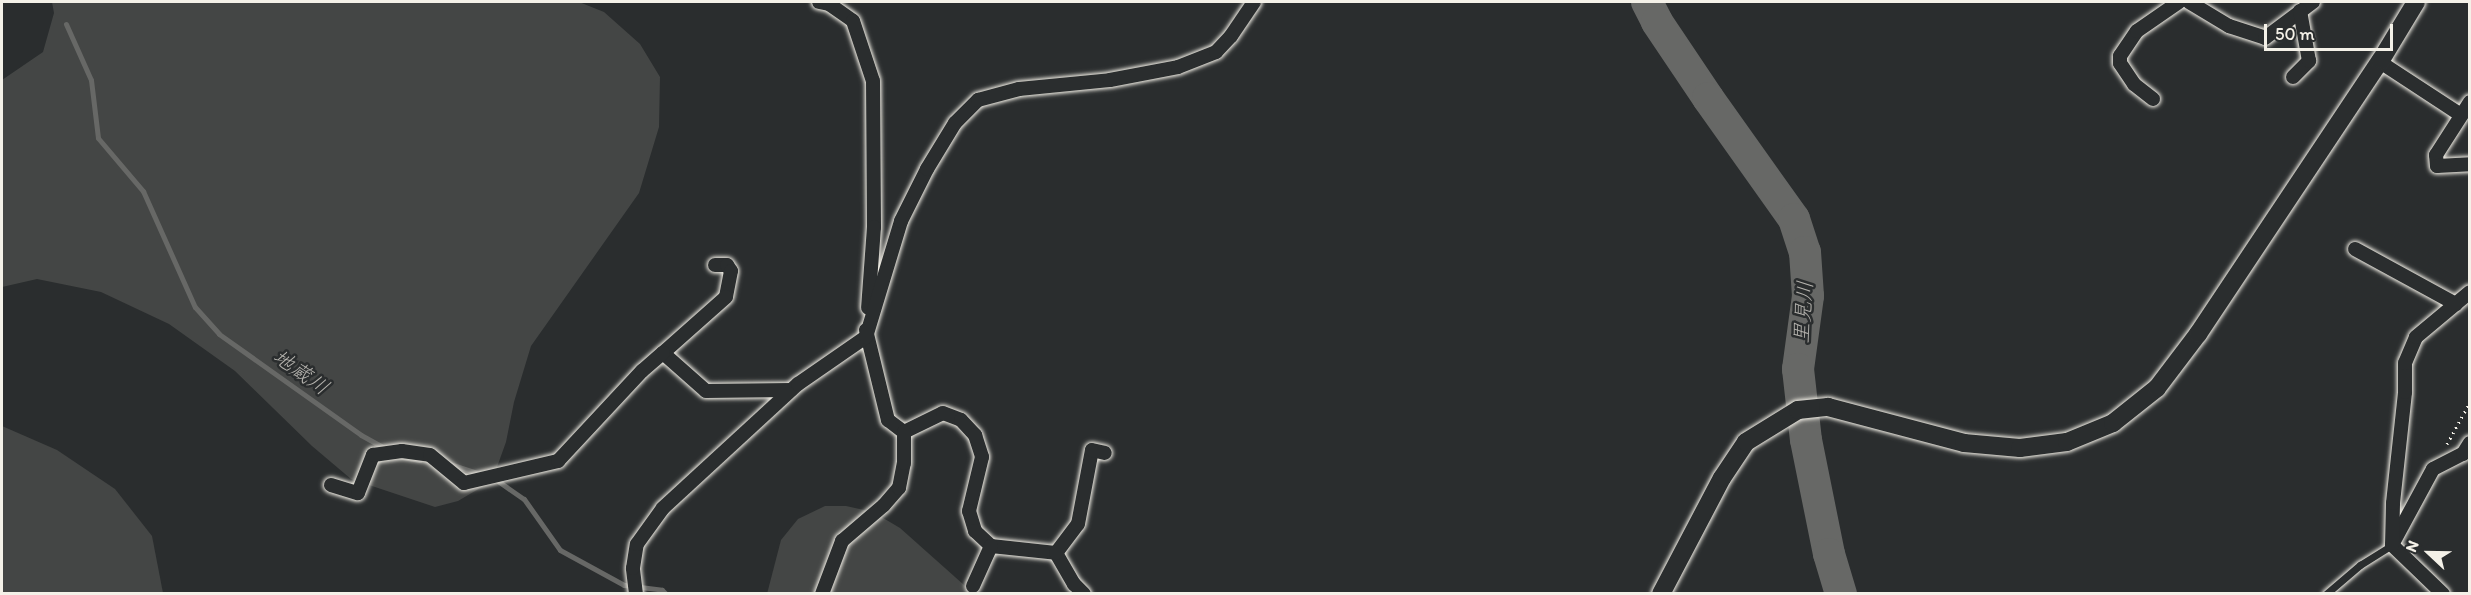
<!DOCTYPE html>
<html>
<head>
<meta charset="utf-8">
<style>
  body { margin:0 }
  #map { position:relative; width:2471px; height:595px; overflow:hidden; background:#2a2d2e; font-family:Itim,"Klee One",sans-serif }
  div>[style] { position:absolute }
  .green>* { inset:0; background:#444645 }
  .stream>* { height:5px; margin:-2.5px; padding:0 2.5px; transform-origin:2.5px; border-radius:2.5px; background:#676866 }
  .river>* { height:32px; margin:-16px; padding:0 16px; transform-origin:16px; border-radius:16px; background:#676866 }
  .path>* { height:3px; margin-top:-1.5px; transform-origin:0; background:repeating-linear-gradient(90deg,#f4f1e8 0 1.5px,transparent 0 6px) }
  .roads { filter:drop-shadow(0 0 2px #f4f1e8) drop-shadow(0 0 2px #f4f1e8) }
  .service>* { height:7px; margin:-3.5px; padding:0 3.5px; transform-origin:3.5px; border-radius:3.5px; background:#2a2d2e }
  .minor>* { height:14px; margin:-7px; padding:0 7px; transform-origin:7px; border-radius:7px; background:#2a2d2e }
  .tertiary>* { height:18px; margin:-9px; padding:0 9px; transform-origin:9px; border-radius:9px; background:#2a2d2e }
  span { translate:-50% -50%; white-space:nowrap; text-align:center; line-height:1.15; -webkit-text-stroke:5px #2a2d2e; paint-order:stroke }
  .water-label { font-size:21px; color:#b5b3ae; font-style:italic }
  .frame { position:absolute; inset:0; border:3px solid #f4f1e8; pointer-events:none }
  .north { position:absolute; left:2399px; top:523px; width:60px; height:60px; -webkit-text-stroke:4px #2a2d2e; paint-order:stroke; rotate:292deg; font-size:16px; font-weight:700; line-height:24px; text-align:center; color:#f4f1e8 }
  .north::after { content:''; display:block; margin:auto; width:21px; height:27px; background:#f4f1e8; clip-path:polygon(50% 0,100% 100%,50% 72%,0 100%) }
  .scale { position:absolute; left:2264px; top:24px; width:129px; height:27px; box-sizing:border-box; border:3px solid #f4f1e8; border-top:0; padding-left:8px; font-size:18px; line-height:21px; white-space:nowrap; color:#f4f1e8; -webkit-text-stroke:4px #2a2d2e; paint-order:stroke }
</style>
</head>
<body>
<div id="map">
  <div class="green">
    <div style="clip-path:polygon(52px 2px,579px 2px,604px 12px,640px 44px,660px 77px,659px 127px,639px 193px,531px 346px,514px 402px,506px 442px,492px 481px,458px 501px,435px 507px,351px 479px,312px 446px,235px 371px,169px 324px,101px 292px,37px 279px,2px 287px,2px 80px,43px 52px,54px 13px)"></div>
    <div style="clip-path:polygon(2px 426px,57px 450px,115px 489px,152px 536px,163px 593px,2px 593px)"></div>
    <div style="clip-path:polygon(825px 506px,846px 506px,873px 512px,900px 528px,973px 593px,767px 594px,781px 540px,798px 519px)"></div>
  </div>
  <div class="stream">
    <div style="left:66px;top:24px;width:61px;rotate:65.9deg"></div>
    <div style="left:91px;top:80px;width:58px;rotate:83.1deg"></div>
    <div style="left:98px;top:138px;width:70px;rotate:49.7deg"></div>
    <div style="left:143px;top:191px;width:127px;rotate:65.9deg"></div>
    <div style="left:195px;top:307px;width:36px;rotate:48deg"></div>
    <div style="left:219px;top:334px;width:174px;rotate:35.4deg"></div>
    <div style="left:361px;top:435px;width:29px;rotate:29deg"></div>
    <div style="left:397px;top:456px;width:23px;rotate:10deg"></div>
    <div style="left:444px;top:462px;width:41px;rotate:18.4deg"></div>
    <div style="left:495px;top:479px;width:35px;rotate:35deg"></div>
    <div style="left:524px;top:499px;width:62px;rotate:54.8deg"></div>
    <div style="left:560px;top:550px;width:73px;rotate:28.7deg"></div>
    <div style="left:624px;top:585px;width:38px;rotate:7deg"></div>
    <div style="left:662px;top:590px;width:6px;rotate:45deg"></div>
  </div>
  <div class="river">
    <div style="left:1647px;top:2px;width:22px;rotate:63deg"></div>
    <div style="left:1657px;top:22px;width:92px;rotate:56.1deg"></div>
    <div style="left:1708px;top:98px;width:148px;rotate:54.6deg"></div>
    <div style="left:1794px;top:219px;width:35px;rotate:72deg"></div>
    <div style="left:1805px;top:252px;width:44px;rotate:86.1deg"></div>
    <div style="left:1808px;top:296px;width:74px;rotate:97.8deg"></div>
    <div style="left:1798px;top:369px;width:71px;rotate:83.6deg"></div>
    <div style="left:1806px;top:440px;width:116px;rotate:78.6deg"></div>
    <div style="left:1829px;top:554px;width:42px;rotate:73.3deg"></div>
  </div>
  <div class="path">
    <div style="left:2447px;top:444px;width:48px;rotate:-61.3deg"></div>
  </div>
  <div class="roads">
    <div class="service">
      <div style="left:2326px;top:594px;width:45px;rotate:-40.5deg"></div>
      <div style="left:2360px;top:565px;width:38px;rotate:-32deg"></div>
    </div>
    <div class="minor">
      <div style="left:819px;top:2px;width:10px;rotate:11deg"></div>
      <div style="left:829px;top:4px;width:29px;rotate:35deg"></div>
      <div style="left:853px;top:21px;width:63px;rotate:71.6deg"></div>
      <div style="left:873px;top:81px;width:146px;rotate:89.6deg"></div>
      <div style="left:874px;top:227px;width:81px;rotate:94.2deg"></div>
      <div style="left:2189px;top:2px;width:47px;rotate:31deg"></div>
      <div style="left:2229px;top:26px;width:38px;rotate:18deg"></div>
      <div style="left:2265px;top:38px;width:60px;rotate:-36.9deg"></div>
      <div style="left:2380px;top:62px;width:97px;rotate:33.2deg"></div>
      <div style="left:2293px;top:77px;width:23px;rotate:-45deg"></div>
      <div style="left:2309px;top:61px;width:51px;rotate:-100.2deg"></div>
      <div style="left:2153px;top:99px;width:24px;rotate:-142deg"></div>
      <div style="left:2134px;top:84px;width:25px;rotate:-124deg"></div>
      <div style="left:2120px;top:63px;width:7px;rotate:-90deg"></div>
      <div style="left:2120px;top:56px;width:30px;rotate:-56deg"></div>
      <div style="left:2137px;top:31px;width:51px;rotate:-34.6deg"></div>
      <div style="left:2470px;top:102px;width:63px;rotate:122.7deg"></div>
      <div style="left:2436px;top:155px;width:11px;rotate:85deg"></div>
      <div style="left:2437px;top:166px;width:33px;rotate:-3deg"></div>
      <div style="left:2355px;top:249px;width:115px;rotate:28.6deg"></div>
      <div style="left:715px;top:265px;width:12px"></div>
      <div style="left:727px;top:265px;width:7px;rotate:56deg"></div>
      <div style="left:731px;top:271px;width:26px;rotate:101deg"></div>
      <div style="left:726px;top:297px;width:84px;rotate:138.4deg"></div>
      <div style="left:663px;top:353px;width:57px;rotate:41.5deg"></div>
      <div style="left:706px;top:391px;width:85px;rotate:-0.7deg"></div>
      <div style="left:866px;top:330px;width:93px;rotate:76.3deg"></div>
      <div style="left:888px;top:420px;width:20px;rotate:37deg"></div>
      <div style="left:904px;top:432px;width:43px;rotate:-26deg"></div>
      <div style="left:943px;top:413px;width:19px;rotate:21deg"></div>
      <div style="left:961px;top:420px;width:21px;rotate:47deg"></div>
      <div style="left:975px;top:435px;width:23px;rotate:72deg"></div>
      <div style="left:982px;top:457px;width:56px;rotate:103.5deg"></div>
      <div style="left:969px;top:511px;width:21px;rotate:73deg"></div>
      <div style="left:975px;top:531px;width:22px;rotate:43deg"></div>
      <div style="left:991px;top:546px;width:65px;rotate:6.1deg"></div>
      <div style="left:1056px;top:553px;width:36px;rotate:60deg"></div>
      <div style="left:1074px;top:584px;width:14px;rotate:45deg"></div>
      <div style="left:331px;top:485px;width:28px;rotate:17deg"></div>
      <div style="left:358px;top:493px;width:41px;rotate:-68.5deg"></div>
      <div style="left:373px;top:455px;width:29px;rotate:-8deg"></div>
      <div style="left:402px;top:451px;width:28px;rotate:8deg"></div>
      <div style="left:430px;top:455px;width:44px;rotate:39.5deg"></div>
      <div style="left:464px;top:483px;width:97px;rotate:-13.2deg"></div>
      <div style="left:558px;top:461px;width:123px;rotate:-47deg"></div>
      <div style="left:642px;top:371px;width:28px;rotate:-41deg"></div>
      <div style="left:2393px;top:543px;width:84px;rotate:-61.6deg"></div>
      <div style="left:2433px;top:469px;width:34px;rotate:-27deg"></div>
      <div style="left:2463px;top:454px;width:13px;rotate:-58deg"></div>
      <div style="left:1056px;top:553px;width:36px;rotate:-53deg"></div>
      <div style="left:1078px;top:524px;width:75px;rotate:-79.3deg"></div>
      <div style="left:1092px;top:450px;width:13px;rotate:13deg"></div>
      <div style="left:973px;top:586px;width:44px;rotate:-65.8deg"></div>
      <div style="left:636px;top:594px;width:26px;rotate:-97deg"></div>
      <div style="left:633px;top:568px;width:24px;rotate:-81deg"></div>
      <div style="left:637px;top:544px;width:44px;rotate:-54.2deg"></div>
      <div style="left:663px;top:508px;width:183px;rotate:-42.6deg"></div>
      <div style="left:798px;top:384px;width:83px;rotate:-34.7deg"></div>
      <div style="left:866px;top:337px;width:121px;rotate:-73.2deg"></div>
      <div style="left:901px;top:221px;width:58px;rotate:-63.4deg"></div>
      <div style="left:927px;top:169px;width:54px;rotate:-58.7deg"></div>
      <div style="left:955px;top:123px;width:33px;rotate:-45deg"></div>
      <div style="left:978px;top:100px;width:42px;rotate:-15deg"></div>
      <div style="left:1019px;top:89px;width:91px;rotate:-5.6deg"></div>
      <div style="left:1110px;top:80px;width:69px;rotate:-10.8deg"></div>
      <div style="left:1178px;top:67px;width:41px;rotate:-21.5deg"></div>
      <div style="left:1216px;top:52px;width:22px;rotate:-47deg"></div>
      <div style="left:1231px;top:36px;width:41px;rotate:-55.9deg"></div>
      <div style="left:822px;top:594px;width:57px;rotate:-69.3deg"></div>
      <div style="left:842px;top:541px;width:55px;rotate:-40.6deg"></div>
      <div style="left:884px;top:505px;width:23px;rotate:-49deg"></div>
      <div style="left:899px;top:488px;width:25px;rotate:-79deg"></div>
      <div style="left:904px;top:463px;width:31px;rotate:-90deg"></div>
      <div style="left:2443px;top:594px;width:71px;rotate:-136.1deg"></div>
      <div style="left:2392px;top:545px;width:42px;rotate:-88.6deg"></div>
      <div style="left:2393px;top:503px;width:112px;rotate:-83.8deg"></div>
      <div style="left:2405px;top:392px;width:29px;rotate:-90deg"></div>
      <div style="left:2405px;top:363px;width:28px;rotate:-67deg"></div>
      <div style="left:2416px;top:337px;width:70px;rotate:-39.8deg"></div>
    </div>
    <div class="tertiary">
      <div style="left:1661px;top:594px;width:131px;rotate:-62.3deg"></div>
      <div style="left:1722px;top:478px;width:43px;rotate:-56.3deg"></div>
      <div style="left:1746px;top:442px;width:61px;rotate:-31.6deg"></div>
      <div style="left:1798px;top:410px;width:30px;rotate:-6deg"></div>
      <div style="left:1828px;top:407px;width:141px;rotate:14.8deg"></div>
      <div style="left:1964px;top:443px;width:56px;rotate:5.1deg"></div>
      <div style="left:2020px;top:448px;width:47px;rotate:-7.3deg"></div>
      <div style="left:2067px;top:442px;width:50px;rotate:-22.4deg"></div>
      <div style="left:2113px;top:423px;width:56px;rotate:-38.5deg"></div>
      <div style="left:2157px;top:388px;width:68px;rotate:-52.8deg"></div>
      <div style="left:2198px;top:334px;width:329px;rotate:-56.3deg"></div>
      <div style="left:2381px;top:60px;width:68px;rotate:-58.9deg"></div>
    </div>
  </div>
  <div class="water-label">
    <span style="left:1803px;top:312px;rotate:-86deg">里見川</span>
    <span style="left:301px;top:372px;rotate:35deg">地蔵川</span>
  </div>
  <div class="frame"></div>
  <div class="north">N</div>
  <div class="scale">50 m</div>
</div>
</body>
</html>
